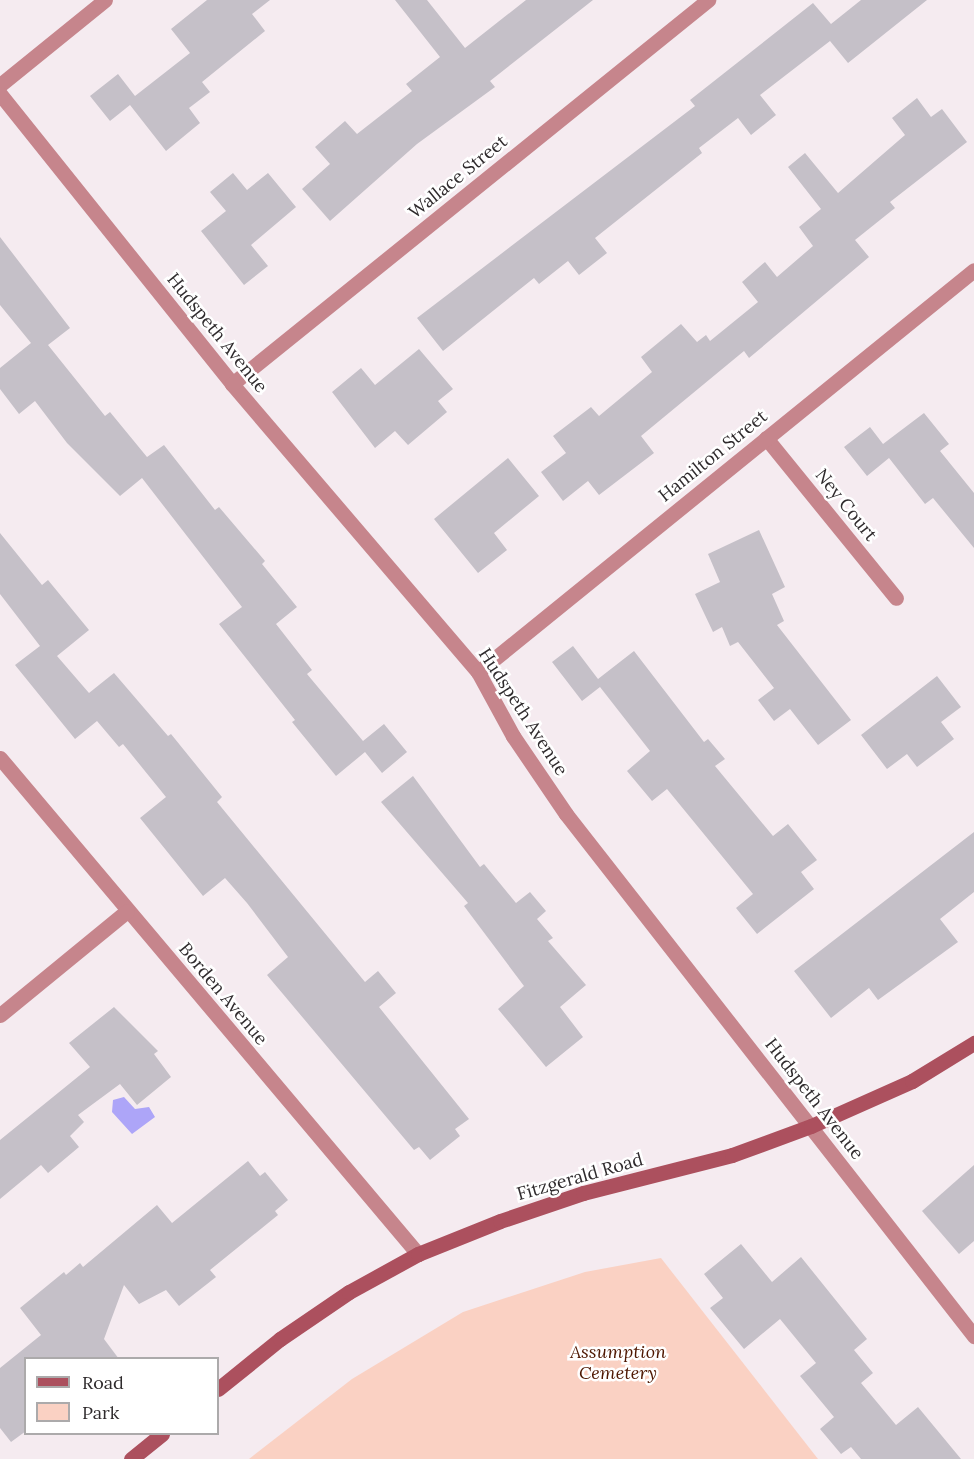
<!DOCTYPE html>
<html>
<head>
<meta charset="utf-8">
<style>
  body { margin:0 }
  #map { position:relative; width:974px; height:1459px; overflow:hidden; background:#f5ebf0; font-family:Lora,serif }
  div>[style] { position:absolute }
  .green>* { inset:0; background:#fad1c3 }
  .water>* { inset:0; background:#ada5f8 }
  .building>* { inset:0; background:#c5c0c8 }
  .street>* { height:15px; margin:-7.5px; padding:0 7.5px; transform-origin:7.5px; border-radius:7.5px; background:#c6858c }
  .secondary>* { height:15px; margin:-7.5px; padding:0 7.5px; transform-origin:7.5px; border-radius:7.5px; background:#ac505e }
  span { translate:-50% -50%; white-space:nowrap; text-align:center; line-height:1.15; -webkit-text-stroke:5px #fff; paint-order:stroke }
  .street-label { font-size:18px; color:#2f2b2d }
  .park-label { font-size:18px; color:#4e1701; font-style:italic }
  .legend { position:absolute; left:24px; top:1357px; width:195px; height:78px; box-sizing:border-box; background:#fff; border:2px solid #acaaab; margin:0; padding:8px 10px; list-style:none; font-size:18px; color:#2f2b2d }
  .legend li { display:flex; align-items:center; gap:12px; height:30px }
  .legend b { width:30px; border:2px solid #acaaab }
</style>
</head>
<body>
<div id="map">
  <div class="green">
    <div style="clip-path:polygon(661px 1258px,818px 1459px,249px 1459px,352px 1379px,463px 1312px,585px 1272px)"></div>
  </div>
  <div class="water">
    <div style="clip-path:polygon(124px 1097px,135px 1109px,149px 1107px,155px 1117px,132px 1134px,112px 1112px,113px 1100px)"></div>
  </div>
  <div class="building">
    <div style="clip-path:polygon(207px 0,270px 0,252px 14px,265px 31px,202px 82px,210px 92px,189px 108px,200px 123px,166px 151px,130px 105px,110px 121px,90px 96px,118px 74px,135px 96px,190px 53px,171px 29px)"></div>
    <div style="clip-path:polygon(395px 0,427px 0,465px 48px,526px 0,593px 0,490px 81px,495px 87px,417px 144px,330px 221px,302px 189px,330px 164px,315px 147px,345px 121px,357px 134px,412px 91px,406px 84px,440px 57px)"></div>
    <div style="clip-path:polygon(861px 0,927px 0,848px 63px,830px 41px,760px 95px,776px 115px,751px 135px,738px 118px,699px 148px,702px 153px,595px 238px,607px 253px,579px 275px,568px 261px,539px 284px,534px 278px,443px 351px,417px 318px,695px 106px,690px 100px,813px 3px,831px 24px)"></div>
    <div style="clip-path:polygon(917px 98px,931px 117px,942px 109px,967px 142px,890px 202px,895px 208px,855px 240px,869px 257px,749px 358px,744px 351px,641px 436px,654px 453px,599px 495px,588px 481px,563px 501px,541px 472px,566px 453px,553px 436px,591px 407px,599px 416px,652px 372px,641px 357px,681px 324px,697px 342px,706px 335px,710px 341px,758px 302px,742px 282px,765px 262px,777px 277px,813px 246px,799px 227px,821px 209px,788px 167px,805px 153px,838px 193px,905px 135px,892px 118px)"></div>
    <div style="clip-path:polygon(233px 173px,247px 190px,268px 173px,296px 207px,251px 245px,268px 266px,244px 285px,201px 231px,226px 211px,210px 192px)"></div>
    <div style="clip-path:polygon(0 237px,70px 328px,48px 345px,105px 416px,110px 412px,147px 457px,164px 445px,215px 510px,219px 507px,265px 561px,262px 564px,297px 607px,276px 624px,312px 670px,307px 674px,363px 741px,384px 724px,407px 752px,382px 773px,365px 752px,336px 776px,292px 722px,295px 720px,219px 624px,242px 607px,142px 478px,120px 496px,67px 443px,35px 401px,19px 414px,0 389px,0 368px,31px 343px,0 305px)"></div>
    <div style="clip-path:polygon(419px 349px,453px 389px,438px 401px,447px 412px,408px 445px,395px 431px,375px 448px,332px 392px,361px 368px,375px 385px)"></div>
    <div style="clip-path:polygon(924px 413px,949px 444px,940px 451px,974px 493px,974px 548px,933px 498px,925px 504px,889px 458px,867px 476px,844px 447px,870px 427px,883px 444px)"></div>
    <div style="clip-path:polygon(508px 458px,539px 496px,494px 533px,507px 550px,478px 573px,434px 519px)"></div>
    <div style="clip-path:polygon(759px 530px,785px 587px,772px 594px,784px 621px,777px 625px,851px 720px,818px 745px,790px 709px,774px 721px,758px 700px,774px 688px,738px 642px,730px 646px,722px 627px,713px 632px,695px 594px,720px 582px,708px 554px)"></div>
    <div style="clip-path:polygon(0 533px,42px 585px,48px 580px,89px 630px,57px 656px,89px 693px,114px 673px,168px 736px,171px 734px,222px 797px,217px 802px,365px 982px,378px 971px,396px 993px,379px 1007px,469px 1119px,455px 1129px,460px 1136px,430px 1160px,419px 1147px,414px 1150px,267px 975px,288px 957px,247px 903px,225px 878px,203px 896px,140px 818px,166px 797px,123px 744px,119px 747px,97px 721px,75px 739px,15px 665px,40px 646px,0 594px)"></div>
    <div style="clip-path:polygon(573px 646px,598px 679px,634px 651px,704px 742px,708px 739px,725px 759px,715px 766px,773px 836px,788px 824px,817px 860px,801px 872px,814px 889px,757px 934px,736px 908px,753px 894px,667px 789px,652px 801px,627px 771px,650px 751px,600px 687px,582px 701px,552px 662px)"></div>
    <div style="clip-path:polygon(937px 676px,961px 707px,941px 722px,954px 739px,917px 767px,907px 754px,887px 769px,861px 735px)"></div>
    <div style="clip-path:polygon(413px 776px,480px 867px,484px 864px,516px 903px,530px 892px,546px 911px,537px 919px,553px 938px,548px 941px,586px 985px,560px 1007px,583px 1037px,546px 1067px,498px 1009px,524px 986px,464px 906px,468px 903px,381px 802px)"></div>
    <div style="clip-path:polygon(974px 832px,974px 892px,940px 919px,958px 942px,878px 1000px,869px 988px,831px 1018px,794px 971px)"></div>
    <div style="clip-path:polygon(114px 1007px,158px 1051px,154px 1054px,171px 1077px,137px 1105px,120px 1084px,78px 1115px,84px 1122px,70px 1136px,79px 1147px,48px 1173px,41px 1165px,0 1199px,0 1140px,90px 1067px,69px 1043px)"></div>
    <div style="clip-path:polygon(248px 1161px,260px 1176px,265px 1172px,288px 1200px,275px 1211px,278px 1215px,210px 1270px,216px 1277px,179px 1306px,166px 1290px,139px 1304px,124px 1285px,104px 1339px,119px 1359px,26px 1359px,26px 1431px,11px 1442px,0 1428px,0 1368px,41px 1335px,20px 1308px,64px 1272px,66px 1275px,80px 1263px,83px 1267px,157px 1205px,172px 1223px)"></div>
    <div style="clip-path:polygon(974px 1165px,974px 1241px,959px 1254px,922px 1211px)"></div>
    <div style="clip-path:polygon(741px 1244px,772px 1282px,801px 1257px,867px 1339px,854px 1350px,873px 1373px,861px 1383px,896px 1425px,918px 1407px,961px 1459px,861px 1459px,851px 1447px,841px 1454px,820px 1429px,834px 1417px,800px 1376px,816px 1363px,780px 1319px,744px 1349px,710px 1308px,723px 1298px,704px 1274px)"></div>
  </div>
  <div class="street">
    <div style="left:0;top:85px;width:135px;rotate:-39deg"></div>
    <div style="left:0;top:94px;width:371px;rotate:51.3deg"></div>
    <div style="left:232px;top:384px;width:379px;rotate:49.5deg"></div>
    <div style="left:478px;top:672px;width:73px;rotate:61.3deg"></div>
    <div style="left:513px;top:736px;width:94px;rotate:55.8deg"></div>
    <div style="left:566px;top:814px;width:663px;rotate:51.99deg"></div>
    <div style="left:232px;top:384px;width:612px;rotate:-38.89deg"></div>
    <div style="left:766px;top:438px;width:206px;rotate:50.9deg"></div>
    <div style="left:478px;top:672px;width:638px;rotate:-39.02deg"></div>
    <div style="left:0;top:758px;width:649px;rotate:49.88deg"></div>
    <div style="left:0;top:1015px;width:164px;rotate:-39.3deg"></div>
  </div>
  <div class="secondary">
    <div style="left:218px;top:1389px;width:80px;rotate:-38.9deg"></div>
    <div style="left:280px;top:1339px;width:83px;rotate:-34.3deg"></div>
    <div style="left:349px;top:1292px;width:79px;rotate:-28.8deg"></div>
    <div style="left:418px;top:1254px;width:88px;rotate:-21.9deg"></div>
    <div style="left:500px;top:1221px;width:88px;rotate:-18.6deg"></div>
    <div style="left:583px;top:1193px;width:154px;rotate:-14.3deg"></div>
    <div style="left:732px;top:1155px;width:84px;rotate:-20.2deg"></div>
    <div style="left:811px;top:1126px;width:111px;rotate:-24deg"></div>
    <div style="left:912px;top:1081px;width:73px;rotate:-31.5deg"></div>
    <div style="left:131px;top:1459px;width:40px;rotate:-39deg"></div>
  </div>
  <div class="street-label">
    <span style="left:458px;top:177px;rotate:-39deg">Wallace Street</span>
    <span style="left:217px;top:333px;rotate:51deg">Hudspeth Avenue</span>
    <span style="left:713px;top:456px;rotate:-39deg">Hamilton Street</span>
    <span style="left:846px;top:505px;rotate:51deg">Ney Court</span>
    <span style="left:523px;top:712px;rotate:57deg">Hudspeth Avenue</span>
    <span style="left:223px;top:994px;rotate:50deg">Borden Avenue</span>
    <span style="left:814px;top:1099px;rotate:52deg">Hudspeth Avenue</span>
    <span style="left:580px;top:1177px;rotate:-16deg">Fitzgerald Road</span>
  </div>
  <div class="park-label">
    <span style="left:618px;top:1363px">Assumption<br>Cemetery</span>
  </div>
  <ul class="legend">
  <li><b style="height:8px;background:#ac505e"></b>Road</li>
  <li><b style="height:16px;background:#fad1c3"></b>Park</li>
  </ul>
</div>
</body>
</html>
